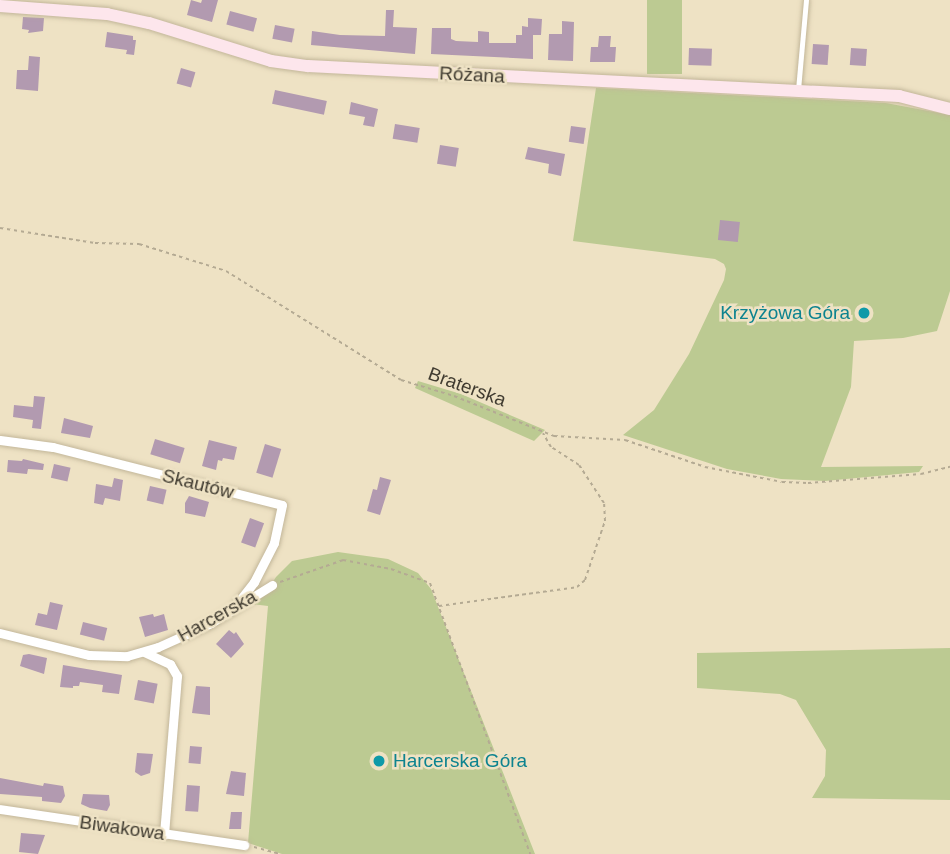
<!DOCTYPE html>
<html>
<head>
<meta charset="utf-8">
<style>
  body { margin:0 }
  #map { position:relative; width:950px; height:854px; overflow:hidden; background:#eee2c4; font-family:Arial,sans-serif }
  div>[style] { position:absolute }
  .green>* { inset:0; background:#bcca92; transform-origin:0 0 }
  .building>* { inset:0; background:#b29ab0; transform-origin:0 0 }
  .path>* { height:2px; margin-top:-1px; transform-origin:0; background:repeating-linear-gradient(90deg,#b4aa93 0 3.5px,transparent 0 7px) }
  .roads { filter:drop-shadow(0 0 2px #c2b699) drop-shadow(0 0 2px #c2b699) }
  .lane>* { height:4.5px; margin:-2.25px; padding:0 2.25px; transform-origin:2.25px; border-radius:2.25px; background:#fff }
  .street>* { height:9px; margin:-4.5px; padding:0 4.5px; transform-origin:4.5px; border-radius:4.5px; background:#fff }
  .secondary>* { height:12px; margin:-6px; padding:0 6px; transform-origin:6px; border-radius:6px; background:#fde6ec }
  .dots>* { width:19px; height:19px; translate:-50% -50%; box-sizing:border-box; border:4px solid #eee2c4; border-radius:50% }
  span { translate:-50% -50%; white-space:nowrap; text-align:center; line-height:1.15; -webkit-text-stroke:5px #eee2c4; paint-order:stroke }
  .street-label { font-size:19px; color:#413c31 }
  .culture-label { font-size:19px; color:#0d838f }
  .right { translate:-100% -50%; text-align:right }
  .left { translate:0 -50%; text-align:left }
</style>
</head>
<body>
<div id="map">
  <div class="green">
    <div style="left:647px;top:0;width:35px;height:74px"></div>
    <div style="clip-path:polygon(596px 88px,886px 103px,950px 115px,950px 291px,937px 331px,903px 338px,854px 341px,851px 387px,821px 467px,923px 466px,919px 472px,825px 481px,781px 479px,727px 469px,623px 435px,654px 410px,689px 354px,724px 280px,726px 269px,724px 264px,715px 259px,573px 241px)"></div>
    <div style="clip-path:polygon(418px 381px,461px 394px,545px 430px,534px 441px,415px 388px)"></div>
    <div style="clip-path:polygon(338px 552px,388px 559px,418px 573px,431px 589px,535px 854px,282px 854px,248px 843px,268px 606px,251px 604px,263px 597px,276px 577px,292px 561px)"></div>
    <div style="clip-path:polygon(950px 648px,950px 800px,812px 798px,825px 776px,826px 750px,796px 700px,780px 694px,697px 688px,697px 653px)"></div>
  </div>
  <div class="building">
    <div style="clip-path:polygon(191px 0,201px 3px,202px 0,218px 0,212px 22px,187px 15px)"></div>
    <div style="clip-path:polygon(386px 10px,394px 10px,393px 27px,417px 28px,415px 54px,311px 45px,312px 31px,340px 35px,385px 36px)"></div>
    <div style="left:230px;top:11px;width:28px;height:14px;rotate:15deg"></div>
    <div style="clip-path:polygon(23px 17px,44px 18px,43px 31px,28px 33px,29px 30px,22px 29px)"></div>
    <div style="clip-path:polygon(528px 18px,542px 19px,541px 35px,533px 35px,533px 59px,431px 54px,432px 28px,451px 28px,451px 39px,456px 41px,478px 42px,478px 31px,489px 32px,489px 43px,516px 43px,516px 35px,522px 35px,522px 26px,528px 27px)"></div>
    <div style="clip-path:polygon(562px 21px,574px 22px,573px 61px,548px 60px,549px 34px,562px 34px)"></div>
    <div style="left:275px;top:25px;width:20px;height:14px;rotate:11deg"></div>
    <div style="clip-path:polygon(107px 32px,133px 36px,133px 40px,136px 40px,134px 55px,126px 54px,127px 50px,105px 47px)"></div>
    <div style="clip-path:polygon(599px 36px,611px 36px,610px 47px,616px 47px,615px 62px,590px 62px,591px 47px,598px 47px)"></div>
    <div style="left:813px;top:44px;width:16px;height:20px;rotate:4deg"></div>
    <div style="left:689px;top:48px;width:23px;height:17px;rotate:2deg"></div>
    <div style="left:851px;top:48px;width:16px;height:17px;rotate:4deg"></div>
    <div style="clip-path:polygon(29px 56px,40px 57px,38px 91px,16px 89px,17px 70px,28px 70px)"></div>
    <div style="left:181px;top:68px;width:15px;height:16px;rotate:16deg"></div>
    <div style="left:275px;top:90px;width:53px;height:14px;rotate:12deg"></div>
    <div style="clip-path:polygon(351px 102px,378px 109px,374px 127px,363px 125px,365px 117px,349px 114px)"></div>
    <div style="left:395px;top:124px;width:25px;height:15px;rotate:9deg"></div>
    <div style="left:571px;top:126px;width:15px;height:16px;rotate:8deg"></div>
    <div style="left:440px;top:145px;width:19px;height:19px;rotate:9deg"></div>
    <div style="clip-path:polygon(528px 147px,565px 154px,561px 176px,548px 173px,549px 164px,525px 159px)"></div>
    <div style="left:720px;top:220px;width:20px;height:20px;rotate:6deg"></div>
    <div style="clip-path:polygon(34px 396px,45px 397px,41px 429px,32px 428px,33px 420px,13px 417px,14px 405px,33px 407px)"></div>
    <div style="clip-path:polygon(64px 418px,93px 426px,90px 438px,61px 433px)"></div>
    <div style="left:155px;top:439px;width:31px;height:16px;rotate:17deg"></div>
    <div style="clip-path:polygon(209px 440px,237px 447px,234px 460px,223px 458px,222px 461px,218px 460px,216px 470px,202px 466px)"></div>
    <div style="left:265px;top:444px;width:17px;height:30px;rotate:17deg"></div>
    <div style="clip-path:polygon(23px 459px,44px 464px,43px 470px,28px 469px,27px 474px,7px 472px,8px 460px,22px 461px)"></div>
    <div style="left:54px;top:464px;width:17px;height:14px;rotate:13deg"></div>
    <div style="clip-path:polygon(380px 477px,391px 480px,380px 515px,367px 511px,373px 489px,377px 490px)"></div>
    <div style="clip-path:polygon(114px 478px,123px 480px,120px 501px,105px 498px,103px 505px,94px 503px,96px 484px,112px 487px)"></div>
    <div style="left:150px;top:486px;width:17px;height:15px;rotate:13deg"></div>
    <div style="clip-path:polygon(189px 496px,209px 502px,205px 517px,185px 513px,185px 503px)"></div>
    <div style="left:250px;top:518px;width:15px;height:26px;rotate:20deg"></div>
    <div style="clip-path:polygon(50px 602px,63px 605px,57px 630px,35px 625px,38px 613px,47px 615px)"></div>
    <div style="clip-path:polygon(153px 614px,154px 617px,164px 614px,168px 630px,145px 637px,139px 617px)"></div>
    <div style="left:83px;top:622px;width:25px;height:13px;rotate:14deg"></div>
    <div style="clip-path:polygon(229px 630px,234px 634px,236px 632px,244px 644px,231px 658px,216px 644px)"></div>
    <div style="clip-path:polygon(29px 654px,47px 658px,44px 674px,20px 666px,23px 655px)"></div>
    <div style="clip-path:polygon(63px 665px,122px 675px,119px 694px,102px 692px,103px 685px,80px 682px,79px 686px,73px 686px,73px 688px,60px 687px)"></div>
    <div style="left:138px;top:680px;width:20px;height:20px;rotate:11deg"></div>
    <div style="clip-path:polygon(196px 686px,210px 687px,210px 715px,192px 713px)"></div>
    <div style="left:190px;top:746px;width:12px;height:17px;rotate:5deg"></div>
    <div style="clip-path:polygon(137px 753px,153px 754px,150px 773px,141px 776px,135px 772px)"></div>
    <div style="clip-path:polygon(231px 771px,246px 773px,244px 796px,226px 794px)"></div>
    <div style="clip-path:polygon(0 778px,43px 786px,44px 783px,63px 786px,65px 796px,61px 803px,42px 801px,42px 797px,0 794px)"></div>
    <div style="left:187px;top:785px;width:13px;height:26px;rotate:4deg"></div>
    <div style="clip-path:polygon(83px 794px,109px 795px,110px 805px,107px 811px,90px 808px,81px 804px)"></div>
    <div style="clip-path:polygon(231px 812px,242px 812px,241px 829px,229px 829px)"></div>
    <div style="clip-path:polygon(21px 833px,45px 835px,38px 854px,19px 852px)"></div>
  </div>
  <div class="path">
    <div style="left:0;top:228px;width:96px;rotate:9deg"></div>
    <div style="left:95px;top:243px;width:44px;rotate:1.3deg"></div>
    <div style="left:139px;top:244px;width:91px;rotate:17.2deg"></div>
    <div style="left:226px;top:271px;width:206px;rotate:31.9deg"></div>
    <div style="left:401px;top:380px;width:55px;rotate:16.8deg"></div>
    <div style="left:454px;top:396px;width:108px;rotate:21.8deg"></div>
    <div style="left:554px;top:436px;width:71px;rotate:3.2deg"></div>
    <div style="left:625px;top:440px;width:84px;rotate:18.6deg"></div>
    <div style="left:705px;top:467px;width:78px;rotate:11deg"></div>
    <div style="left:782px;top:482px;width:26px;rotate:2deg"></div>
    <div style="left:808px;top:483px;width:113px;rotate:-4.6deg"></div>
    <div style="left:921px;top:474px;width:30px;rotate:-14deg"></div>
    <div style="left:280px;top:582px;width:67px;rotate:-19.2deg"></div>
    <div style="left:343px;top:560px;width:49px;rotate:10.6deg"></div>
    <div style="left:391px;top:569px;width:41px;rotate:19.7deg"></div>
    <div style="left:430px;top:583px;width:289px;rotate:69.7deg"></div>
    <div style="left:439px;top:606px;width:139px;rotate:-7.8deg"></div>
    <div style="left:577px;top:587px;width:11px;rotate:-41deg"></div>
    <div style="left:585px;top:580px;width:62px;rotate:-71.3deg"></div>
    <div style="left:605px;top:521px;width:18px;rotate:-93deg"></div>
    <div style="left:604px;top:503px;width:45px;rotate:-123.3deg"></div>
    <div style="left:579px;top:465px;width:33px;rotate:-147deg"></div>
    <div style="left:551px;top:447px;width:16px;rotate:-120deg"></div>
    <div style="left:254px;top:847px;width:27px;rotate:15deg"></div>
  </div>
  <div class="roads">
    <div class="lane">
      <div style="left:798px;top:90px;width:90px;rotate:-84.9deg"></div>
    </div>
    <div class="street">
      <div style="left:0;top:440px;width:53px;rotate:7.5deg"></div>
      <div style="left:53px;top:447px;width:236px;rotate:14.2deg"></div>
      <div style="left:282px;top:505px;width:39px;rotate:102deg"></div>
      <div style="left:274px;top:543px;width:44px;rotate:117.1deg"></div>
      <div style="left:254px;top:582px;width:36px;rotate:128deg"></div>
      <div style="left:0;top:633px;width:92px;rotate:13.9deg"></div>
      <div style="left:89px;top:655px;width:38px;rotate:2deg"></div>
      <div style="left:127px;top:656px;width:32px;rotate:-16deg"></div>
      <div style="left:158px;top:647px;width:58px;rotate:-24.4deg"></div>
      <div style="left:211px;top:623px;width:72px;rotate:-31.9deg"></div>
      <div style="left:144px;top:652px;width:29px;rotate:25deg"></div>
      <div style="left:170px;top:664px;width:14px;rotate:60deg"></div>
      <div style="left:177px;top:676px;width:159px;rotate:94.7deg"></div>
      <div style="left:0;top:809px;width:247px;rotate:8.4deg"></div>
    </div>
    <div class="secondary">
      <div style="left:0;top:6px;width:107px;rotate:4.3deg"></div>
      <div style="left:107px;top:14px;width:43px;rotate:12.1deg"></div>
      <div style="left:149px;top:23px;width:128px;rotate:17.3deg"></div>
      <div style="left:271px;top:61px;width:37px;rotate:8deg"></div>
      <div style="left:308px;top:66px;width:592px;rotate:2.91deg"></div>
      <div style="left:899px;top:96px;width:53px;rotate:14.3deg"></div>
    </div>
  </div>
  <div class="dots">
    <div style="left:864px;top:313px;background:#0f9aa8"></div>
    <div style="left:379px;top:761px;background:#0f9aa8"></div>
  </div>
  <div class="street-label">
    <span style="left:472px;top:75px;rotate:3deg">Różana</span>
    <span style="left:467px;top:387px;rotate:20deg">Braterska</span>
    <span style="left:198px;top:484px;rotate:14deg">Skautów</span>
    <span style="left:217px;top:616px;rotate:-29deg">Harcerska</span>
    <span style="left:122px;top:828px;rotate:8deg">Biwakowa</span>
  </div>
  <div class="culture-label">
    <span class="right" style="left:850px;top:313px">Krzyżowa Góra</span>
    <span class="left" style="left:393px;top:761px">Harcerska Góra</span>
  </div>
</div>
</body>
</html>
